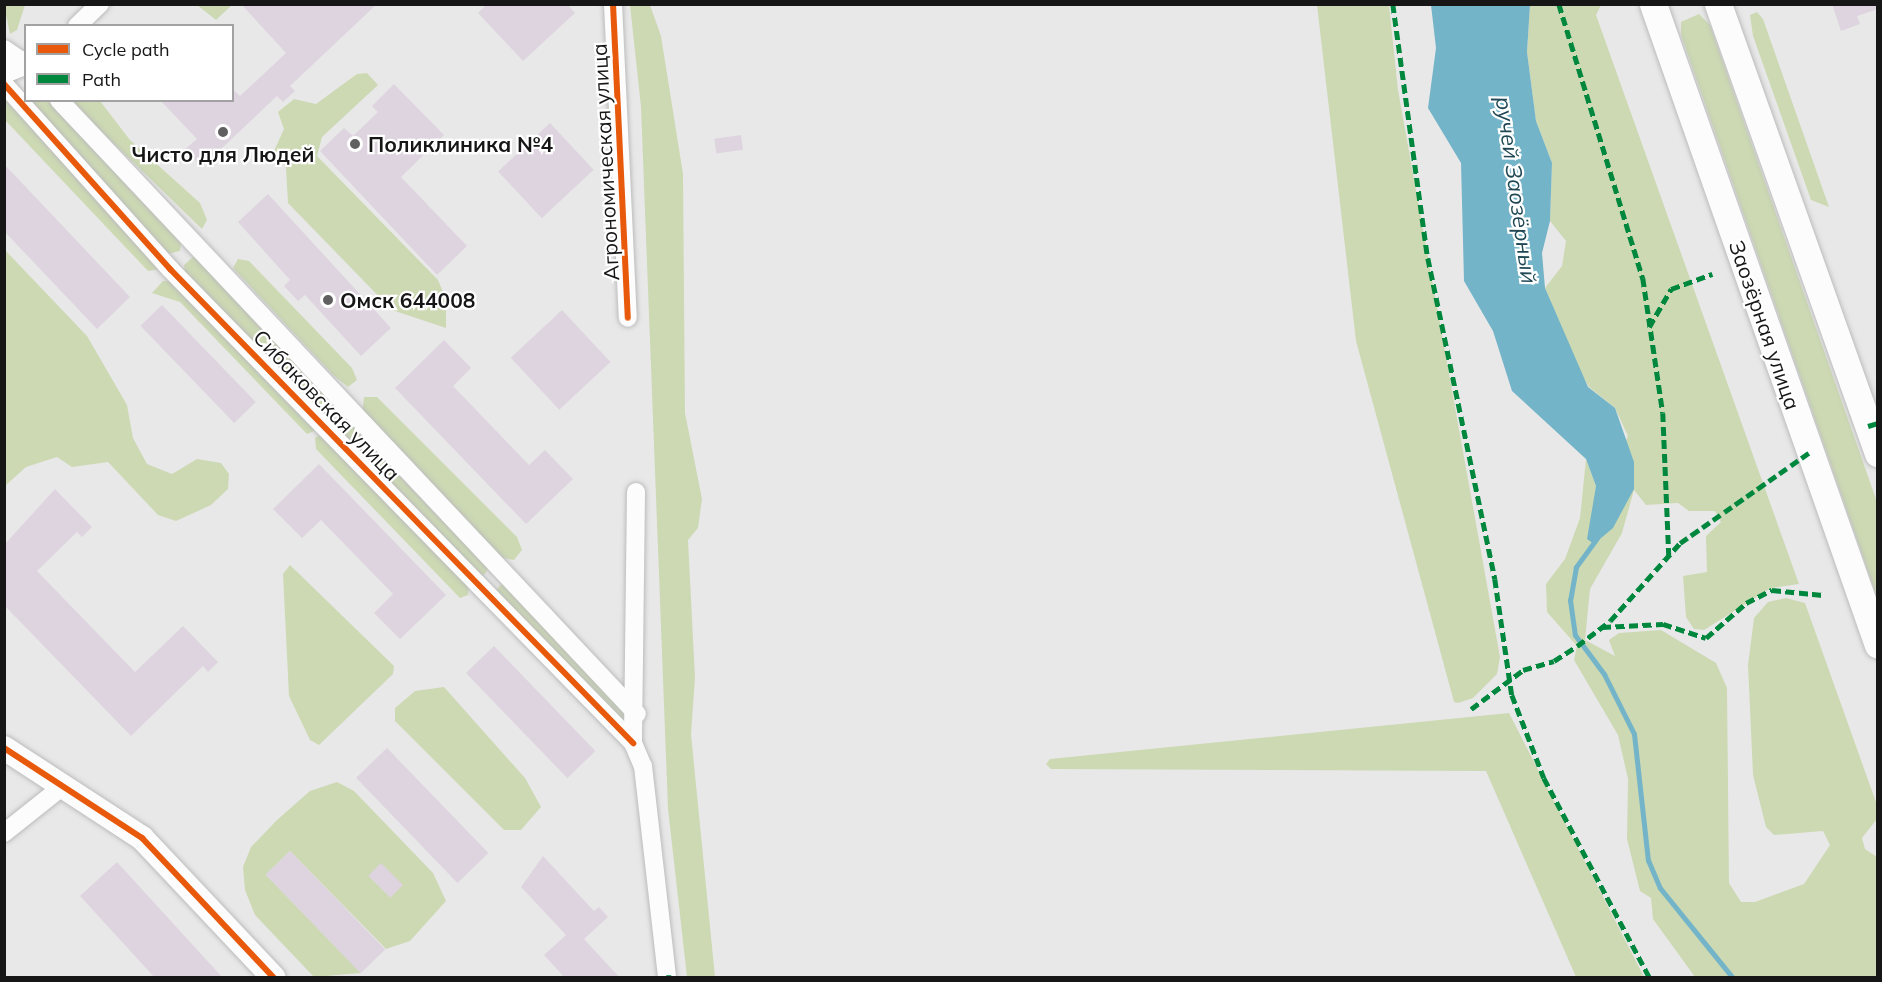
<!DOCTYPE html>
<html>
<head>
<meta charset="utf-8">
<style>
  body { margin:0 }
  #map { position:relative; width:1882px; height:982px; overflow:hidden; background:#e9e8e9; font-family:Mulish,sans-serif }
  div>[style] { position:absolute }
  .green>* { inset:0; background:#ccd9b3; transform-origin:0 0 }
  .water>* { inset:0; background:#74b4c8 }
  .stream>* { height:5px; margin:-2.5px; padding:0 2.5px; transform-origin:2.5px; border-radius:2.5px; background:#74b4c8 }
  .building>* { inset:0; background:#ded4df; transform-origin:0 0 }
  .roads { filter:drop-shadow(0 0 2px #bcbcbc) drop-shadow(0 0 2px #bcbcbc) }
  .minor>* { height:18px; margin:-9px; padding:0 9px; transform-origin:9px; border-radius:9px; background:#fcfcfc }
  .tertiary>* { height:24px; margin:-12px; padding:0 12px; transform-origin:12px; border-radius:12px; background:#fcfcfc }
  .secondary>* { height:27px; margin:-13.5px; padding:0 13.5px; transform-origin:13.5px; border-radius:13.5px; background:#fcfcfc }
  .quiet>* { height:4.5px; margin-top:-2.25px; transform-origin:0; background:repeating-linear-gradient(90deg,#00873e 0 9px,transparent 0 13.5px) }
  .cycleway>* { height:6px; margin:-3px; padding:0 3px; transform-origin:3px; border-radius:3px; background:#e8590c }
  .dots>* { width:16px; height:16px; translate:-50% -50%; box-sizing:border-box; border:3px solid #fff; border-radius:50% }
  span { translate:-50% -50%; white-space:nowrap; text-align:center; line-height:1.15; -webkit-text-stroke:4.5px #fff; paint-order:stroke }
  .poi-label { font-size:21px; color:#171617; font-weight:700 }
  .left { translate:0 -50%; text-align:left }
  .street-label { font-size:21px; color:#171617 }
  .water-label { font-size:22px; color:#1f4754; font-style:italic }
  .frame { position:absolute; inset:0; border:6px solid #171617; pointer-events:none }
  .legend { position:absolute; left:24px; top:24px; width:210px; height:78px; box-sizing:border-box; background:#fff; border:2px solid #a2a2a2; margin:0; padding:8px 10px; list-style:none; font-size:18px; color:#171617 }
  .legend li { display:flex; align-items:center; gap:12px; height:30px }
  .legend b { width:30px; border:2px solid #a2a2a2 }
</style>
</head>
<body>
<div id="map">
  <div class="green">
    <div style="clip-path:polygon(4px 5px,25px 5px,17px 30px,10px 34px)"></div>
    <div style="clip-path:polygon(197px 5px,232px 5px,216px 20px)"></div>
    <div style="clip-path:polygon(630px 5px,650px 5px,661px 36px,683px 174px,685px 413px,702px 499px,698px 528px,688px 540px,695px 678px,691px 734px,715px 977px,687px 977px,668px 809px,641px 107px)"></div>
    <div style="clip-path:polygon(1317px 5px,1389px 5px,1398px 90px,1500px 657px,1497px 674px,1473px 698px,1458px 703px,1454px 702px,1356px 341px)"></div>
    <div style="clip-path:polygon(1530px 5px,1601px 5px,1596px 15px,1799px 584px,1771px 588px,1704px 630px,1694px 629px,1686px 617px,1683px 576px,1707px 572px,1706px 536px,1721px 522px,1715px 511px,1689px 511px,1678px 503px,1646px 505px,1634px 490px,1622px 533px,1590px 589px,1585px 640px,1615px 656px,1609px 640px,1619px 633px,1661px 630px,1716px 663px,1727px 688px,1729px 883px,1741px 902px,1755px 902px,1804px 884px,1830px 845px,1823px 831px,1774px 835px,1766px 827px,1753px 775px,1748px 665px,1754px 618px,1768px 602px,1786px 598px,1805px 603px,1877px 805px,1877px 819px,1862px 838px,1865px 849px,1877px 857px,1877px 977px,1695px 977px,1653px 919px,1651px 898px,1640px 891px,1627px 839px,1628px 779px,1618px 735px,1574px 660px,1577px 646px,1547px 612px,1546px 584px,1565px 559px,1580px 518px,1586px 459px,1596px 486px,1593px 510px,1628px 436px,1615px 408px,1589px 387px,1576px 366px,1545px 288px,1562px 266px,1566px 241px,1550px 221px,1552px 163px,1536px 121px,1527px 52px)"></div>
    <div style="clip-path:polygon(1757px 12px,1763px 19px,1829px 207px,1811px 200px,1753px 36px,1750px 15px)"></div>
    <div style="clip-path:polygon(1699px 14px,1710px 25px,1877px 502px,1877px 597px,1681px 35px,1681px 22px)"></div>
    <div style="clip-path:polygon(367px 73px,378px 85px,322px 137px,317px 156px,438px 280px,446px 299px,446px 328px,392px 310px,288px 203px,286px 168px,274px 151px,284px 129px,278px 112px,294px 99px,316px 104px,357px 74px)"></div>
    <div style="clip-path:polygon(4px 98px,160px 269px,148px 271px,5px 120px)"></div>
    <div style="clip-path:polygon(27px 101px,49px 101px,181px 240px,180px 251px,168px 254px)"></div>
    <div style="clip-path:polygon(70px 101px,100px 101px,130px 140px,200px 203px,207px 220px,202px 229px)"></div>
    <div style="clip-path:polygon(4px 249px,87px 336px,127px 405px,133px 438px,147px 464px,172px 474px,197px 459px,221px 463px,229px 474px,228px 489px,211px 505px,176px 521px,158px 515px,108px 462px,72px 467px,57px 457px,26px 467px,5px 486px)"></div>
    <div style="clip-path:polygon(194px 256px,333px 402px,330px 412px,319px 412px,185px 272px,184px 265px)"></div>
    <div style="clip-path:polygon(238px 259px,249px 261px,352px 368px,357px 380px,348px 387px,333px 375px,233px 268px)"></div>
    <div style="clip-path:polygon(163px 281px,174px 281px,313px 424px,314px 431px,307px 434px,180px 302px,152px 293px)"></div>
    <div style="clip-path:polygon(364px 397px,377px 397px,517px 537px,522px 550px,514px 560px,503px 558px,362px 414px)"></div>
    <div style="clip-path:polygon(344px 418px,488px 568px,486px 573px,482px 576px,338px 431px)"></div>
    <div style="clip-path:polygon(323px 433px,469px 584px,468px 595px,460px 598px,316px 449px,315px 438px)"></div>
    <div style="clip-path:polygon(290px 565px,394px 666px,393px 674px,319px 745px,310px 740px,289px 696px,283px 574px)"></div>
    <div style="left:504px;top:582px;width:180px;height:13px;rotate:46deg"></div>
    <div style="clip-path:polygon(444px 687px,525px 778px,541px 807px,521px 830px,504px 830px,395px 721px,395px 708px,415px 691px)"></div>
    <div style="clip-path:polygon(1509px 713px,1644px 977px,1576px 977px,1486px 771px,1051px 769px,1046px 764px,1050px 759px)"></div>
    <div style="clip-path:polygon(337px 782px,354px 791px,433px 873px,446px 901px,410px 941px,386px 949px,290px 851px,266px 875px,361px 973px,314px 977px,255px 915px,245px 890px,243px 867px,251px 847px,277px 820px,310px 791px)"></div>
  </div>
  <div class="water">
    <div style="clip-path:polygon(1431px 5px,1530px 5px,1527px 52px,1536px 121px,1552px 163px,1550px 221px,1542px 253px,1545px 288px,1588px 387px,1615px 408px,1634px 462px,1634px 489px,1613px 528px,1594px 544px,1587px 539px,1596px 486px,1586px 459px,1512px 391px,1493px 331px,1464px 281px,1461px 163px,1428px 108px,1436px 48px)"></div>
  </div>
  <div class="stream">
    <div style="left:1597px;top:538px;width:36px;rotate:126deg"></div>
    <div style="left:1576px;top:567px;width:34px;rotate:100deg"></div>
    <div style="left:1570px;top:600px;width:35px;rotate:82deg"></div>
    <div style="left:1575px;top:635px;width:49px;rotate:53.4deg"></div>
    <div style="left:1604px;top:674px;width:67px;rotate:63.4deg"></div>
    <div style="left:1634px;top:734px;width:127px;rotate:83.7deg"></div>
    <div style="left:1648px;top:860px;width:30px;rotate:67deg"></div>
    <div style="left:1660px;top:888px;width:116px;rotate:51deg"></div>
  </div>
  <div class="building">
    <div style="clip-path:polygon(241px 4px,377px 4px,290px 86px,295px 91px,283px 102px,277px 96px,202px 167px,185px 149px,197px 139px,160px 100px,232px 100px,232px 89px,240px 96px,286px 53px)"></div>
    <div style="clip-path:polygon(487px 4px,567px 4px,575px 13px,523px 61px,478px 13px)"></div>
    <div style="clip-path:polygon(1832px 4px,1878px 4px,1878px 9px,1857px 16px,1860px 24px,1841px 31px)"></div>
    <div style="clip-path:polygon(394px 84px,444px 135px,401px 177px,467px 246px,437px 275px,320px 151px,344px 128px,353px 136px,378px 112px,372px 106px)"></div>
    <div style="left:550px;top:123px;width:64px;height:71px;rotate:47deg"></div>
    <div style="left:741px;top:135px;width:15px;height:27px;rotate:82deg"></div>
    <div style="clip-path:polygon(4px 164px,130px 297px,97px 329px,4px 231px)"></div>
    <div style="clip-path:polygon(268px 194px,391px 328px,361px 356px,305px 295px,298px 301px,284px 286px,290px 280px,238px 222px)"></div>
    <div style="left:162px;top:305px;width:135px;height:30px;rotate:46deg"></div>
    <div style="left:562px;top:310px;width:71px;height:70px;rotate:47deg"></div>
    <div style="clip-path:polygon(444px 340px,471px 368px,453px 386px,529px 465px,545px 450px,573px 479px,526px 524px,395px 388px)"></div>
    <div style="clip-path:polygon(319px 464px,446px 595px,400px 639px,374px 613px,393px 594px,321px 520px,302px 538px,273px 509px)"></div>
    <div style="clip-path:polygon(55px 489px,92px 527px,82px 537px,77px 532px,37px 571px,135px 672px,183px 626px,218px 662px,208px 672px,203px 666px,131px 736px,4px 605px,4px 545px)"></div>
    <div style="left:494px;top:646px;width:146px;height:39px;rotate:46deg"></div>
    <div style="left:387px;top:748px;width:146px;height:43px;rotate:46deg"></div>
    <div style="left:290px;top:851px;width:137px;height:34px;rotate:46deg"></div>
    <div style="clip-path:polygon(543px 856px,594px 911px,599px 907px,608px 917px,584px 939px,620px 978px,565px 978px,544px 955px,566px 935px,521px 887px)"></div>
    <div style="clip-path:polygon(117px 862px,223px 978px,155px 978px,80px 896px)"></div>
    <div style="left:381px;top:863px;width:31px;height:18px;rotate:45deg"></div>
  </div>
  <div class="roads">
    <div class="minor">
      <div style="left:613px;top:4px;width:314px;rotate:87.3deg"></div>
      <div style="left:77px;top:26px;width:32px;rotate:-44deg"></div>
      <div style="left:4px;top:49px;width:27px;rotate:34deg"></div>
      <div style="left:4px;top:84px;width:249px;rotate:48.1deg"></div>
      <div style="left:170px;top:269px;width:663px;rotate:45.67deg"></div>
      <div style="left:59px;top:100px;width:843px;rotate:46.73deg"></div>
      <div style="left:636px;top:492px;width:251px;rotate:90.7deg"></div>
      <div style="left:633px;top:743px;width:25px;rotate:67deg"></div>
      <div style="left:643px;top:766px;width:213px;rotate:83.5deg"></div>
      <div style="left:4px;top:833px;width:75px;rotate:-38.5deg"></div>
    </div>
    <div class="tertiary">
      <div style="left:4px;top:71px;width:22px;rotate:-22deg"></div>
      <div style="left:4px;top:748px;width:165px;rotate:33.1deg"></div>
      <div style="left:142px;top:838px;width:192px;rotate:46.7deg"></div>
    </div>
    <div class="secondary">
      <div style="left:1653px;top:4px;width:679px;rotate:70.66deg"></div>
      <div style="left:1718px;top:4px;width:477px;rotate:70.4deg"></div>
    </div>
  </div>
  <div class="quiet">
    <div style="left:1393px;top:4px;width:256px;rotate:82.2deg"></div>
    <div style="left:1428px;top:258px;width:328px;rotate:78.2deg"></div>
    <div style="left:1495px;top:579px;width:117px;rotate:81.7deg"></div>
    <div style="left:1512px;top:695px;width:89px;rotate:68.9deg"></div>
    <div style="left:1544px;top:778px;width:226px;rotate:62.1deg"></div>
    <div style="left:1559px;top:4px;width:287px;rotate:73deg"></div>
    <div style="left:1643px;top:278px;width:136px;rotate:81.6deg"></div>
    <div style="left:1663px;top:413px;width:144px;rotate:87.6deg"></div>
    <div style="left:1649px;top:327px;width:44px;rotate:-59.9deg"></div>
    <div style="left:1671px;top:289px;width:44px;rotate:-20.1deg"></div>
    <div style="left:1868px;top:426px;width:10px;rotate:-17deg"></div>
    <div style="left:1602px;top:627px;width:61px;rotate:-2.8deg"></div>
    <div style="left:1663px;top:624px;width:45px;rotate:18deg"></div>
    <div style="left:1706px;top:638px;width:53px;rotate:-41.2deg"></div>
    <div style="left:1746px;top:603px;width:29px;rotate:-27deg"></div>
    <div style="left:1772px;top:590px;width:51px;rotate:5.6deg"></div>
    <div style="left:1471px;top:709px;width:65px;rotate:-36.9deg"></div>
    <div style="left:1523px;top:670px;width:32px;rotate:-16deg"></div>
    <div style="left:1554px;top:661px;width:27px;rotate:-33deg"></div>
    <div style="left:1577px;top:646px;width:41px;rotate:-37.1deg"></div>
    <div style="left:1610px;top:621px;width:105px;rotate:-48.1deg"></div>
    <div style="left:1680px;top:543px;width:159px;rotate:-35deg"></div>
    <div style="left:669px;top:975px;width:3px;rotate:90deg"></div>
  </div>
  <div class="cycleway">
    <div style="left:613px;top:4px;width:314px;rotate:87.3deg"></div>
    <div style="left:4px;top:84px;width:249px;rotate:48.1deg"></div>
    <div style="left:170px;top:269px;width:663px;rotate:45.67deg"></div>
    <div style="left:4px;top:748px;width:165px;rotate:33.1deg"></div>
    <div style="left:142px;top:838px;width:192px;rotate:46.7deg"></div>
  </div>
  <div class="dots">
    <div style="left:223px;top:132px;background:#606060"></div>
    <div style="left:355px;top:144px;background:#606060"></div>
    <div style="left:328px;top:300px;background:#606060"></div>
  </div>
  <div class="poi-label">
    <span class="left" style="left:368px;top:144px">Поликлиника №4</span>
    <span style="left:223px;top:154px">Чисто для Людей</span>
    <span class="left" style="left:340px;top:300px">Омск 644008</span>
  </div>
  <div class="street-label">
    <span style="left:605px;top:162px;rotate:-93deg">Агрономическая улица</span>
    <span style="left:1765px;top:325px;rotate:71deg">Заозёрная улица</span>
    <span style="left:327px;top:405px;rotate:46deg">Сибаковская улица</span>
  </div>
  <div class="water-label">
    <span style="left:1516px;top:190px;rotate:82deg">ручей Заозёрный</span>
  </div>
  <div class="frame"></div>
  <ul class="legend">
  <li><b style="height:8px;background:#e8590c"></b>Cycle path</li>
  <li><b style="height:8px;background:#00873e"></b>Path</li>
  </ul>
</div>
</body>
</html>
